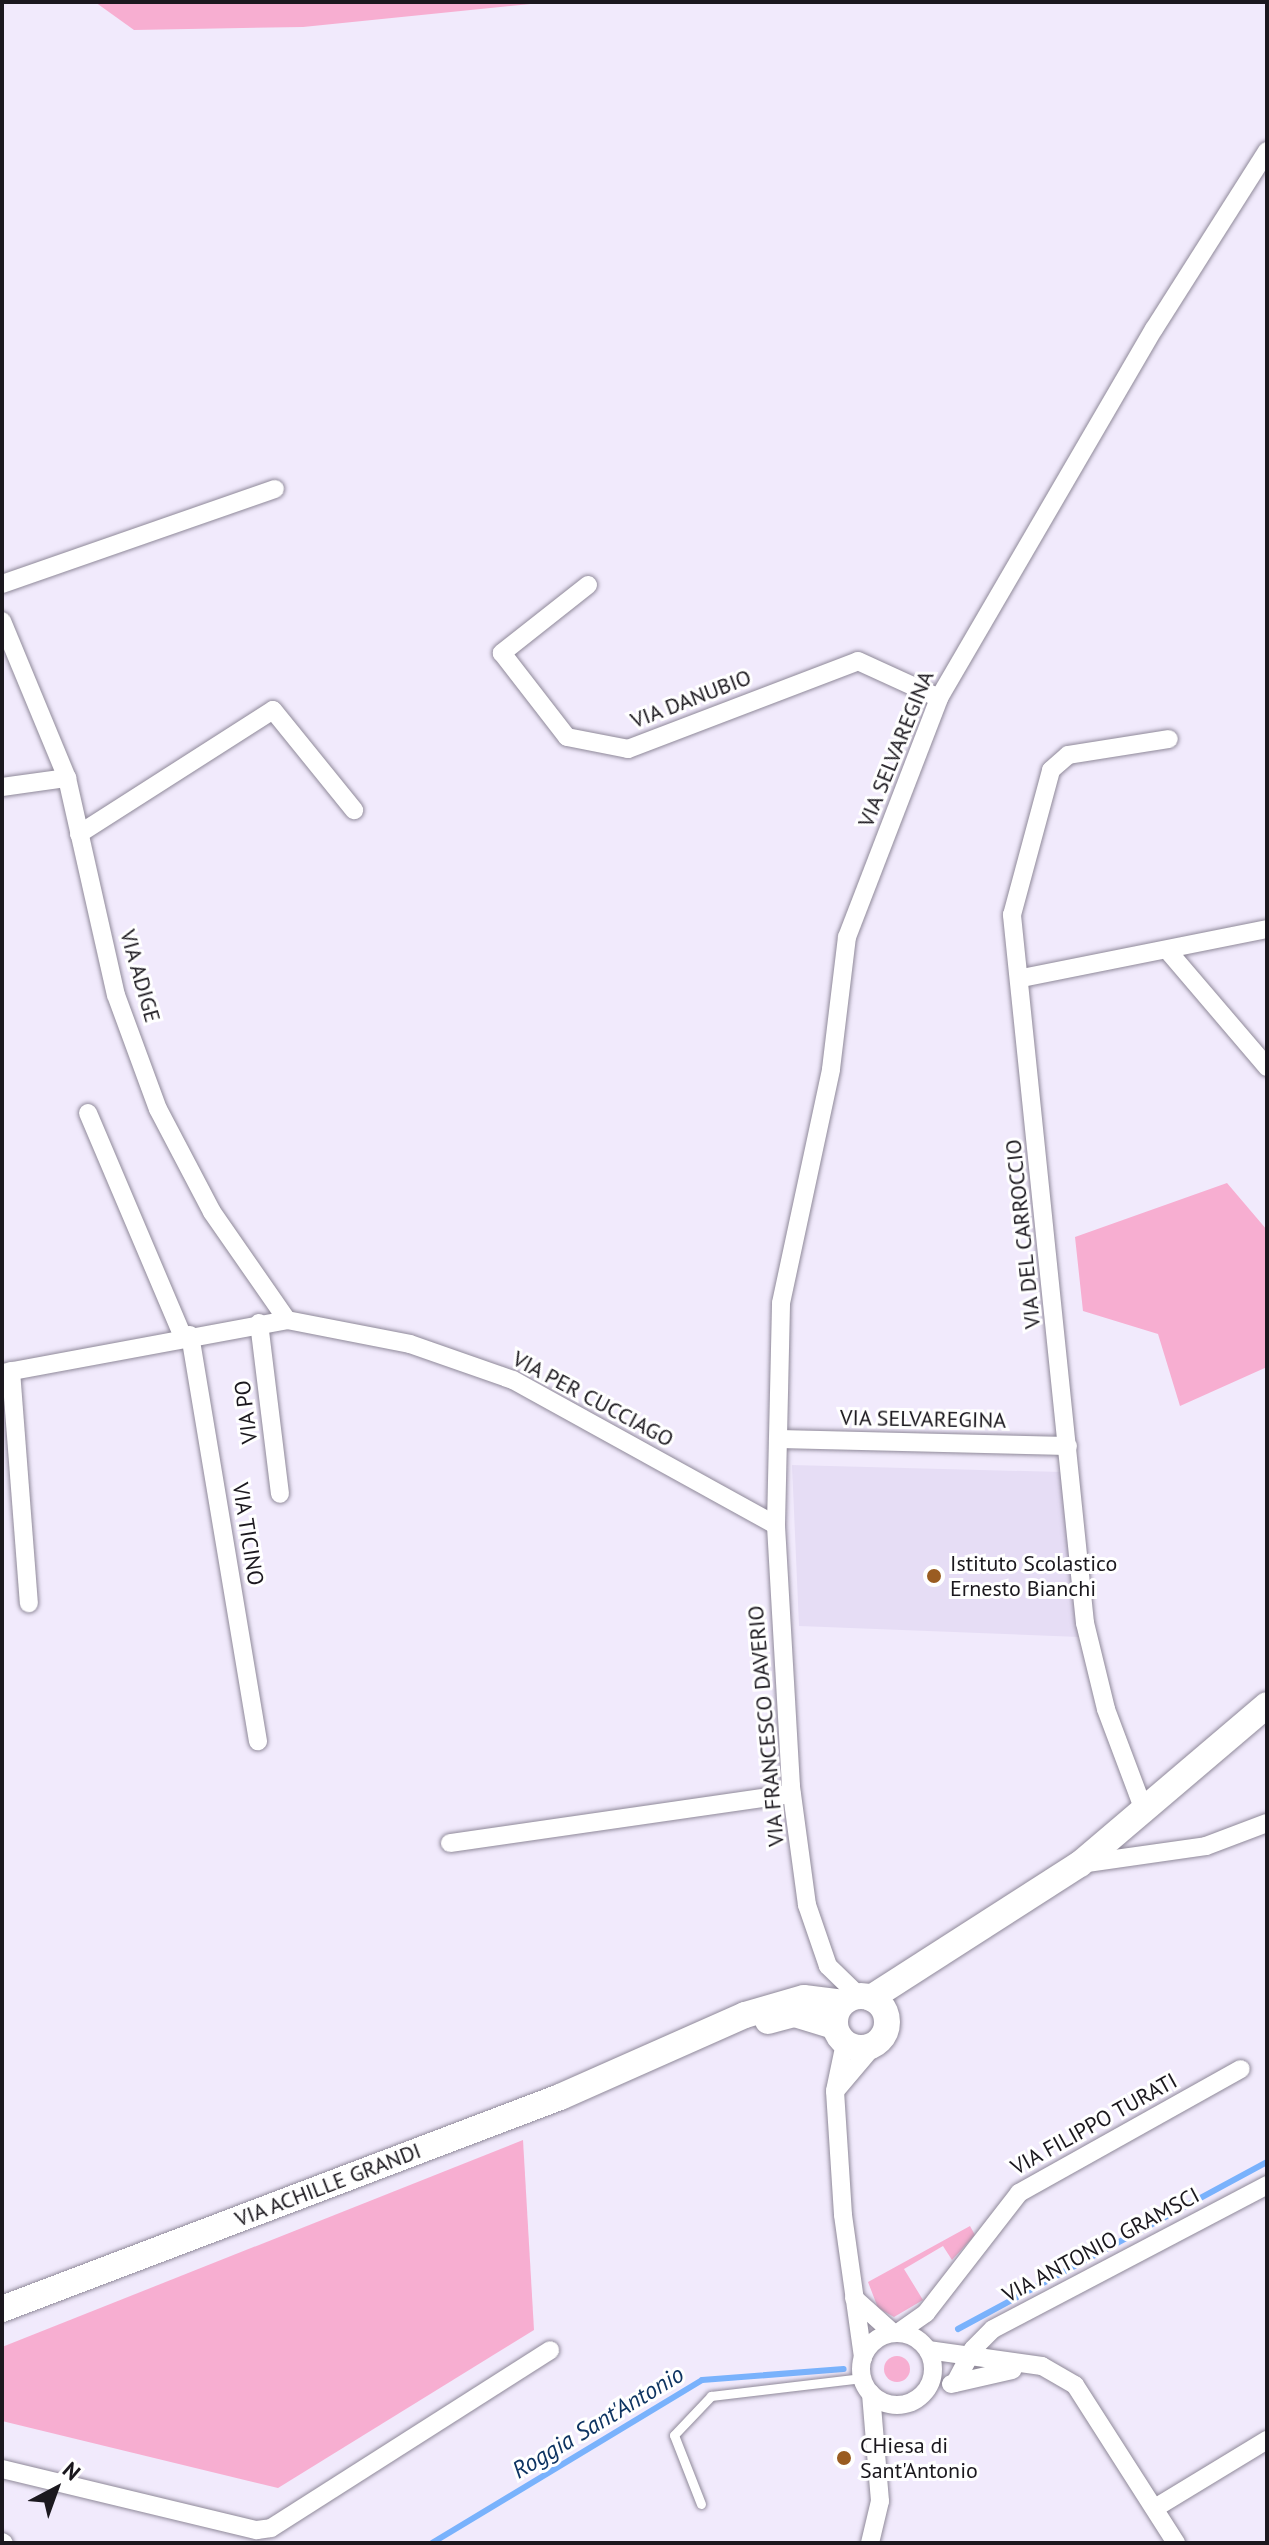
<!DOCTYPE html>
<html>
<head>
<meta charset="utf-8">
<style>
  body { margin:0 }
  #map { position:relative; width:1269px; height:2545px; overflow:hidden; background:#f1eafc; font-family:"PT Sans",sans-serif }
  div>[style] { position:absolute }
  .built>* { inset:0; background:#e6ddf5 }
  .green>* { inset:0; background:#f7aed1 }
  .round { border-radius:50% }
  .stream>* { height:6px; margin:-3px; padding:0 3px; transform-origin:3px; border-radius:3px; background:#79b2fc }
  .roads { filter:drop-shadow(0 0 2px #8f8999) drop-shadow(0 0 2px #8f8999) }
  .lane>* { height:9px; margin:-4.5px; padding:0 4.5px; transform-origin:4.5px; border-radius:4.5px; background:#fff }
  .street>* { height:18px; margin:-9px; padding:0 9px; transform-origin:9px; border-radius:9px; background:#fff }
  .street>.ring { margin:-9px; padding:0; box-sizing:content-box; background:none; border:18px solid #fff; border-radius:50% }
  .secondary>* { height:26px; margin:-13px; padding:0 13px; transform-origin:13px; border-radius:13px; background:#fff }
  .secondary>.ring { margin:-13px; padding:0; box-sizing:content-box; background:none; border:26px solid #fff; border-radius:50% }
  .dots>* { width:22px; height:22px; translate:-50% -50%; box-sizing:border-box; border:4px solid #fff; border-radius:50% }
  span { translate:-50% -50%; white-space:nowrap; text-align:center; line-height:1.15; -webkit-text-stroke:6px #fff; paint-order:stroke }
  .street-label { font-size:22px; color:#1b181e }
  .poi-label { font-size:22px; color:#1b181e }
  .left { translate:0 -50%; text-align:left }
  .water-label { font-size:24px; color:#0e3462; font-style:italic }
  .frame { position:absolute; inset:0; border:4px solid #1b181e; pointer-events:none }
  .north { position:absolute; left:16px; top:2449px; width:80px; height:80px; -webkit-text-stroke:6px #fff; paint-order:stroke; rotate:41deg; font-size:22px; font-weight:700; line-height:32px; text-align:center; color:#1b181e }
  .north::after { content:''; display:block; margin:auto; width:28px; height:36px; background:#1b181e; clip-path:polygon(50% 0,100% 100%,50% 72%,0 100%) }
</style>
</head>
<body>
<div id="map">
  <div class="built">
    <div style="clip-path:polygon(792px 1465px,1061px 1472px,1080px 1637px,799px 1626px)"></div>
  </div>
  <div class="green">
    <div style="clip-path:polygon(95px 2px,550px 2px,303px 27px,134px 30px)"></div>
    <div style="clip-path:polygon(1227px 1183px,1267px 1230px,1267px 1367px,1180px 1406px,1158px 1334px,1083px 1311px,1075px 1237px)"></div>
    <div style="clip-path:polygon(523px 2140px,534px 2330px,278px 2488px,2px 2421px,2px 2347px)"></div>
    <div style="clip-path:polygon(970px 2226px,975px 2235px,952px 2260px,943px 2246px,904px 2269px,923px 2300px,894px 2317px,878px 2308px,868px 2282px)"></div>
    <div class="round" style="left:884px;top:2356px;width:26px;height:26px"></div>
  </div>
  <div class="stream">
    <div style="left:958px;top:2329px;width:351px;rotate:-28.4deg"></div>
    <div style="left:432px;top:2543px;width:315px;rotate:-31.1deg"></div>
    <div style="left:702px;top:2380px;width:142px;rotate:-4.4deg"></div>
  </div>
  <div class="roads">
    <div class="lane">
      <div style="left:701px;top:2504px;width:74px;rotate:-111.4deg"></div>
      <div style="left:674px;top:2435px;width:54px;rotate:-46.5deg"></div>
      <div style="left:711px;top:2396px;width:152px;rotate:-6.8deg"></div>
    </div>
    <div class="street">
      <div style="left:2px;top:584px;width:289px;rotate:-19.2deg"></div>
      <div style="left:588px;top:585px;width:110px;rotate:141.7deg"></div>
      <div style="left:502px;top:653px;width:106px;rotate:52.3deg"></div>
      <div style="left:567px;top:737px;width:62px;rotate:11.1deg"></div>
      <div style="left:628px;top:749px;width:246px;rotate:-20.9deg"></div>
      <div style="left:858px;top:661px;width:89px;rotate:24.6deg"></div>
      <div style="left:2px;top:621px;width:170px;rotate:67.5deg"></div>
      <div style="left:67px;top:778px;width:222px;rotate:77.3deg"></div>
      <div style="left:116px;top:995px;width:121px;rotate:69.8deg"></div>
      <div style="left:158px;top:1109px;width:116px;rotate:62.3deg"></div>
      <div style="left:212px;top:1212px;width:131px;rotate:55.2deg"></div>
      <div style="left:2px;top:787px;width:66px;rotate:-7.9deg"></div>
      <div style="left:79px;top:834px;width:230px;rotate:-32.6deg"></div>
      <div style="left:273px;top:710px;width:129px;rotate:51deg"></div>
      <div style="left:1168px;top:951px;width:153px;rotate:49.5deg"></div>
      <div style="left:1022px;top:978px;width:250px;rotate:-11.3deg"></div>
      <div style="left:88px;top:1113px;width:243px;rotate:67deg"></div>
      <div style="left:259px;top:1323px;width:172px;rotate:83deg"></div>
      <div style="left:190px;top:1335px;width:412px;rotate:80.5deg"></div>
      <div style="left:11px;top:1371px;width:233px;rotate:85.6deg"></div>
      <div style="left:2px;top:1373px;width:290px;rotate:-10.5deg"></div>
      <div style="left:287px;top:1320px;width:125px;rotate:11deg"></div>
      <div style="left:410px;top:1344px;width:109px;rotate:19.3deg"></div>
      <div style="left:513px;top:1380px;width:300px;rotate:28.9deg"></div>
      <div style="left:778px;top:1439px;width:290px;rotate:1.4deg"></div>
      <div style="left:1145px;top:1813px;width:111px;rotate:-110.6deg"></div>
      <div style="left:1106px;top:1709px;width:89px;rotate:-103.7deg"></div>
      <div style="left:1085px;top:1623px;width:712px;rotate:-95.89deg"></div>
      <div style="left:1012px;top:915px;width:150px;rotate:-74.9deg"></div>
      <div style="left:1051px;top:770px;width:23px;rotate:-41deg"></div>
      <div style="left:1068px;top:755px;width:102px;rotate:-9deg"></div>
      <div style="left:450px;top:1843px;width:345px;rotate:-8.2deg"></div>
      <div style="left:1080px;top:1864px;width:127px;rotate:-8.1deg"></div>
      <div style="left:1206px;top:1846px;width:65px;rotate:-20.7deg"></div>
      <div style="left:858px;top:1995px;width:42px;rotate:-136deg"></div>
      <div style="left:828px;top:1966px;width:65px;rotate:-109deg"></div>
      <div style="left:807px;top:1905px;width:120px;rotate:-97.7deg"></div>
      <div style="left:791px;top:1786px;width:261px;rotate:-93.3deg"></div>
      <div style="left:776px;top:1525px;width:222px;rotate:-88.7deg"></div>
      <div style="left:781px;top:1303px;width:239px;rotate:-77.9deg"></div>
      <div style="left:831px;top:1069px;width:133px;rotate:-83.1deg"></div>
      <div style="left:847px;top:937px;width:256px;rotate:-68.9deg"></div>
      <div style="left:939px;top:698px;width:427px;rotate:-59.8deg"></div>
      <div style="left:1154px;top:329px;width:211px;rotate:-57.6deg"></div>
      <div style="left:845px;top:2043px;width:49px;rotate:101.8deg"></div>
      <div style="left:835px;top:2091px;width:124px;rotate:86.3deg"></div>
      <div style="left:843px;top:2215px;width:144px;rotate:82deg"></div>
      <div style="left:837px;top:2089px;width:59px;rotate:-49.8deg"></div>
      <div style="left:854px;top:2298px;width:52px;rotate:41.9deg"></div>
      <div style="left:899px;top:2332px;width:33px;rotate:-35deg"></div>
      <div style="left:926px;top:2313px;width:152px;rotate:-52.2deg"></div>
      <div style="left:1019px;top:2193px;width:254px;rotate:-29.2deg"></div>
      <div class="ring" style="left:861px;top:2333px;width:54px;height:54px"></div>
      <div style="left:928px;top:2350px;width:115px;rotate:8deg"></div>
      <div style="left:1042px;top:2366px;width:38px;rotate:30deg"></div>
      <div style="left:1075px;top:2385px;width:188px;rotate:57.4deg"></div>
      <div style="left:955px;top:2383px;width:38px;rotate:-62deg"></div>
      <div style="left:973px;top:2349px;width:28px;rotate:-45deg"></div>
      <div style="left:993px;top:2329px;width:310px;rotate:-27.7deg"></div>
      <div style="left:951px;top:2384px;width:63px;rotate:-12.9deg"></div>
      <div style="left:2px;top:2469px;width:262px;rotate:13.5deg"></div>
      <div style="left:257px;top:2530px;width:14px;rotate:-8deg"></div>
      <div style="left:271px;top:2528px;width:331px;rotate:-32.5deg"></div>
      <div style="left:1155px;top:2508px;width:131px;rotate:-31.3deg"></div>
      <div style="left:2px;top:2542px;width:2px;rotate:27deg"></div>
      <div style="left:870px;top:2543px;width:43px;rotate:-76.6deg"></div>
      <div style="left:880px;top:2501px;width:108px;rotate:-94.8deg"></div>
    </div>
    <div class="secondary">
      <div class="ring" style="left:835px;top:1996px;width:26px;height:26px"></div>
      <div style="left:871px;top:1998px;width:248px;rotate:-32.7deg"></div>
      <div style="left:1080px;top:1864px;width:245px;rotate:-40.4deg"></div>
      <div style="left:768px;top:2021px;width:28px;rotate:-15deg"></div>
      <div style="left:795px;top:2014px;width:41px;rotate:17.1deg"></div>
      <div style="left:2px;top:2309px;width:597px;rotate:-20.8deg"></div>
      <div style="left:560px;top:2097px;width:202px;rotate:-23.9deg"></div>
      <div style="left:745px;top:2015px;width:61px;rotate:-16.1deg"></div>
      <div style="left:804px;top:1998px;width:38px;rotate:7deg"></div>
    </div>
  </div>
  <div class="dots">
    <div style="left:934px;top:1576px;background:#9a5c22"></div>
    <div style="left:844px;top:2458px;background:#9a5c22"></div>
  </div>
  <div class="street-label">
    <span style="left:691px;top:699px;rotate:-21deg">VIA DANUBIO</span>
    <span style="left:896px;top:749px;rotate:-68deg">VIA SELVAREGINA</span>
    <span style="left:140px;top:976px;rotate:74deg">VIA ADIGE</span>
    <span style="left:1023px;top:1234px;rotate:-96deg">VIA DEL CARROCCIO</span>
    <span style="left:593px;top:1399px;rotate:28deg">VIA PER CUCCIAGO</span>
    <span style="left:246px;top:1412px;rotate:-97deg">VIA PO</span>
    <span style="left:923px;top:1419px;rotate:1deg">VIA SELVAREGINA</span>
    <span style="left:248px;top:1534px;rotate:81deg">VIA TICINO</span>
    <span style="left:766px;top:1726px;rotate:-95deg">VIA FRANCESCO DAVERIO</span>
    <span style="left:1094px;top:2124px;rotate:-29deg">VIA FILIPPO TURATI</span>
    <span style="left:328px;top:2185px;rotate:-21deg">VIA ACHILLE GRANDI</span>
    <span style="left:1101px;top:2245px;rotate:-28deg">VIA ANTONIO GRAMSCI</span>
  </div>
  <div class="poi-label">
    <span class="left" style="left:950px;top:1576px">Istituto Scolastico<br>Ernesto Bianchi</span>
    <span class="left" style="left:860px;top:2458px">CHiesa di<br>Sant'Antonio</span>
  </div>
  <div class="water-label">
    <span style="left:598px;top:2422px;rotate:-31deg">Roggia Sant'Antonio</span>
  </div>
  <div class="frame"></div>
  <div class="north">N</div>
</div>
</body>
</html>
